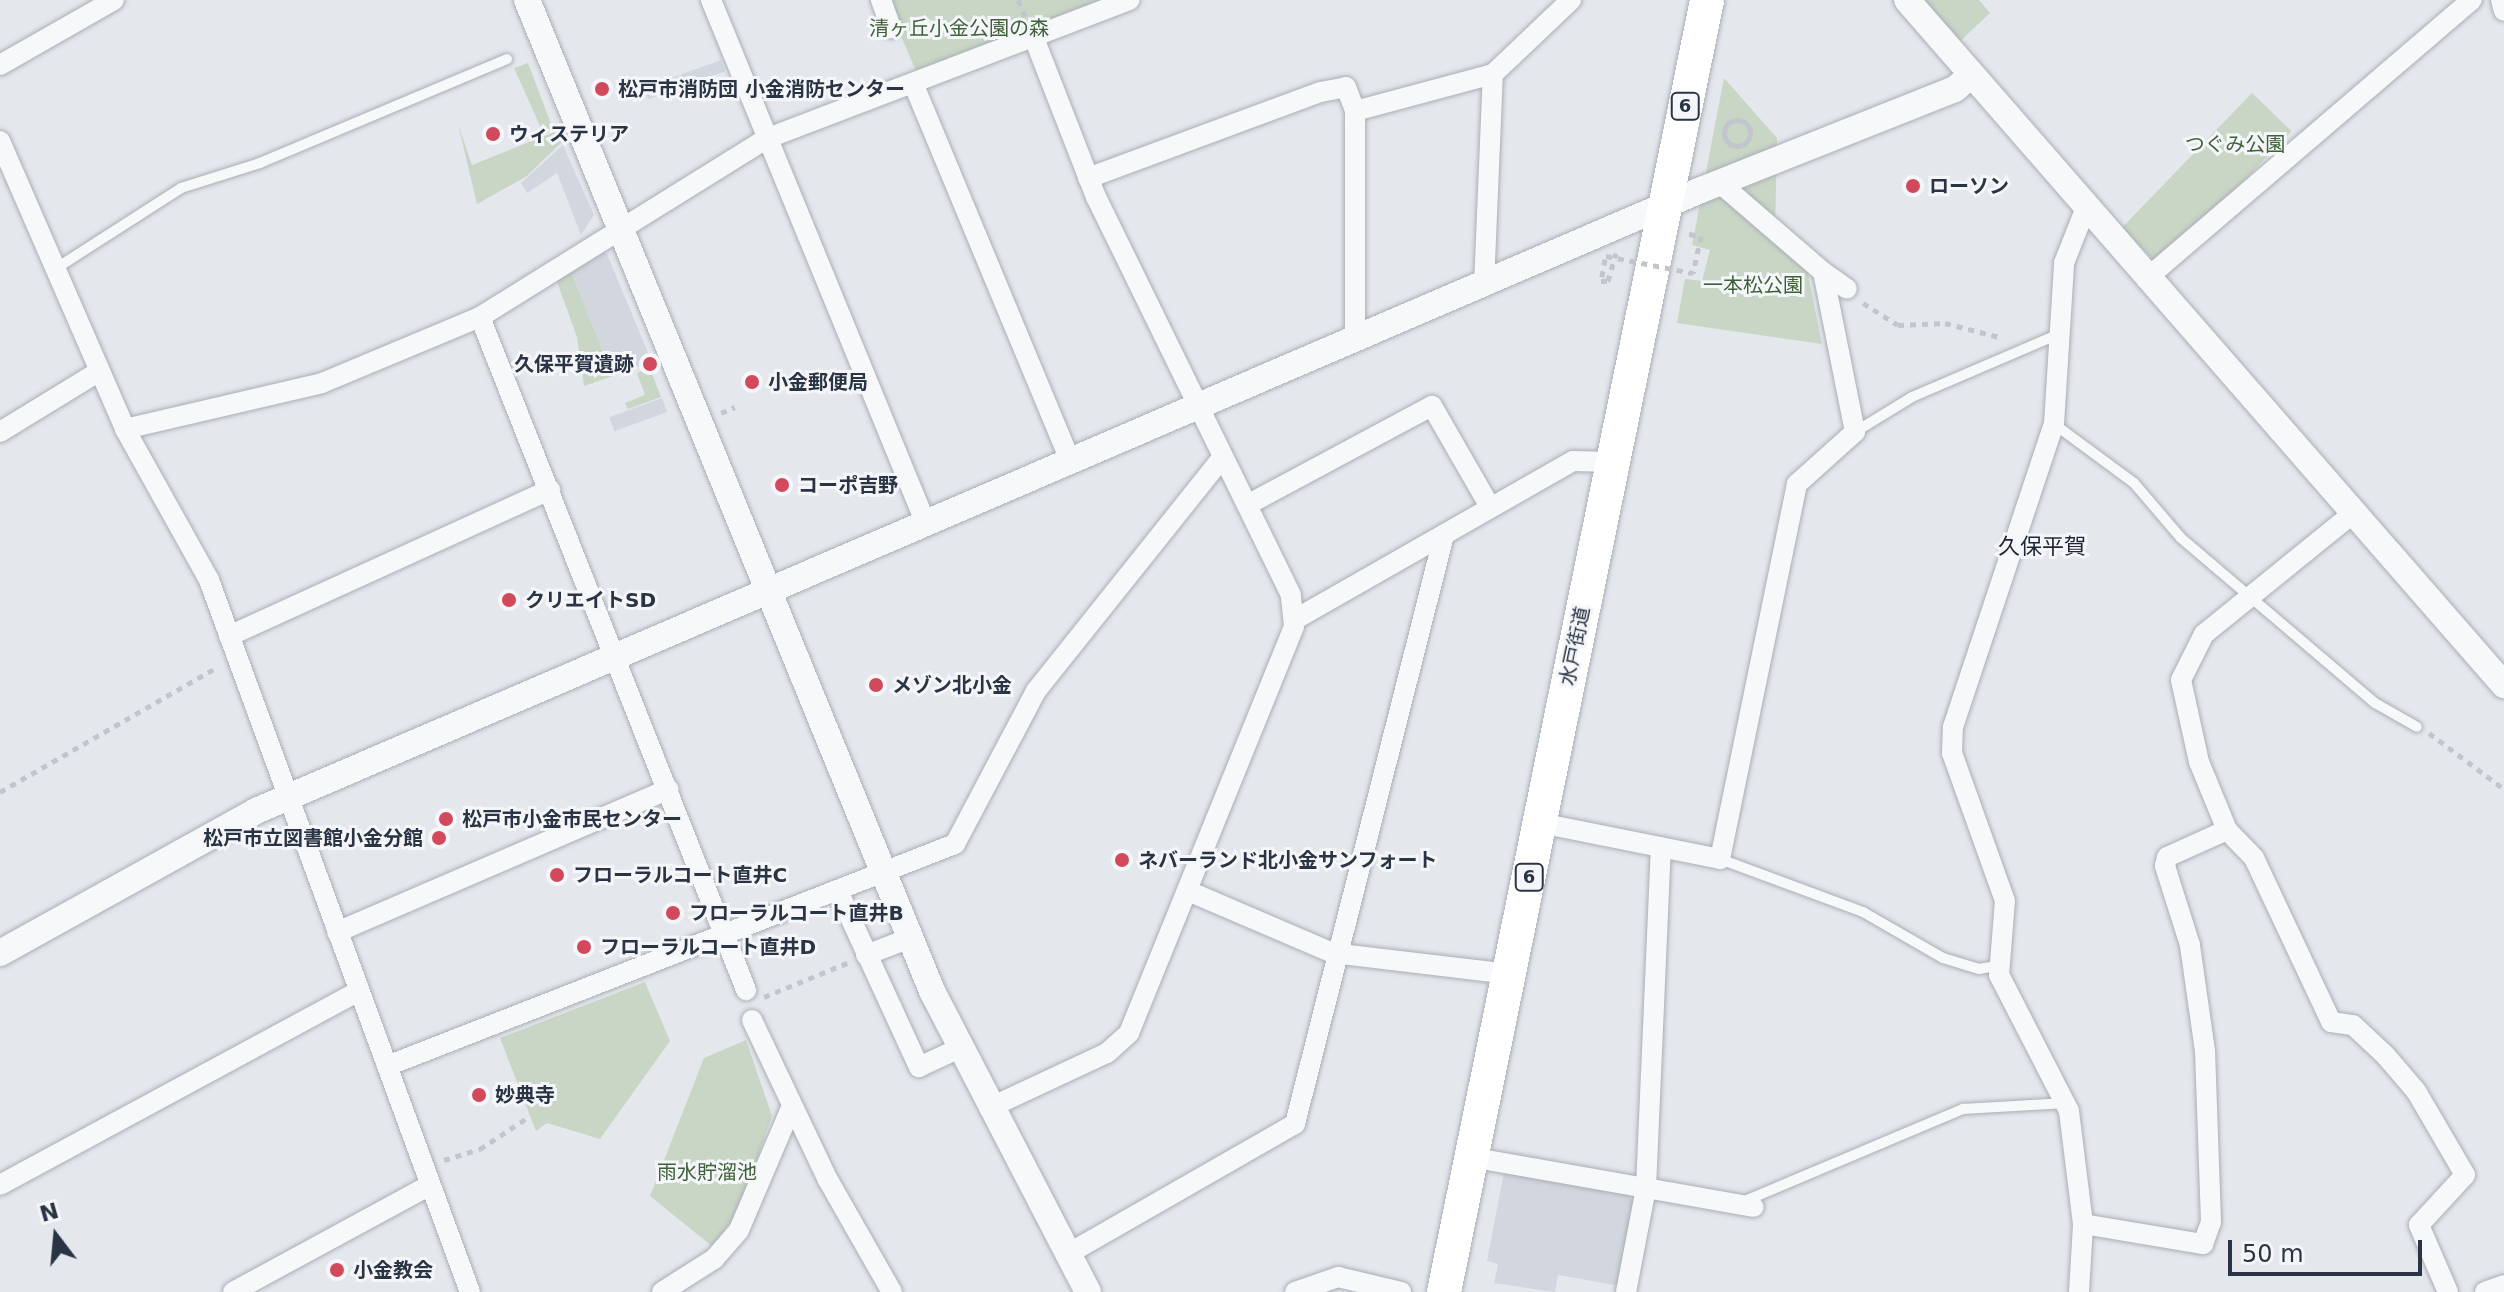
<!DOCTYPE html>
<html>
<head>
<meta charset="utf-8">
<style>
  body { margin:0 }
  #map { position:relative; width:2504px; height:1292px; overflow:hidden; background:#e4e7ec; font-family:"DejaVu Sans","Noto Sans JP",sans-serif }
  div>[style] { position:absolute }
  .built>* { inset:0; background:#d2d6de; transform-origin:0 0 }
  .green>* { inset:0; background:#c9d6c5; transform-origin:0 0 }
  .path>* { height:5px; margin-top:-2.5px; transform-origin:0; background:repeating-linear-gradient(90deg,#c2c5cb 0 6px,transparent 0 12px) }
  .path>.ring { margin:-2.5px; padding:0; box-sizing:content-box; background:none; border:5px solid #c2c5cb; border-radius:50% }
  .roads { filter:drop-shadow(0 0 2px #a9aeb7) drop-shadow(0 0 2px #a9aeb7) }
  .service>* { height:10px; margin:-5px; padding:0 5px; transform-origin:5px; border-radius:5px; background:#f7f8fa }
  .minor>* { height:20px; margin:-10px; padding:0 10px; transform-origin:10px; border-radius:10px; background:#f7f8fa }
  .tertiary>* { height:26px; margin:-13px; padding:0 13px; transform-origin:13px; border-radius:13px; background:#f7f8fa }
  .trunk>* { height:34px; margin:-17px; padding:0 17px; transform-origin:17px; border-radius:17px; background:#fff }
  .path-bridge>* { height:5px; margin-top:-2.5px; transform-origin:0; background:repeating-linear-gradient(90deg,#c2c5cb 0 6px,transparent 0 12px) }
  .dots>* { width:22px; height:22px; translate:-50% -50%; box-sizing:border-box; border:4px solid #f4f6f9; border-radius:50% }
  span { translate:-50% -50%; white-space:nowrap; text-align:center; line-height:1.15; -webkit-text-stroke:6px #f4f6f9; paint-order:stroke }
  .shield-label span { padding:2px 6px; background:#f4f6f9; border:2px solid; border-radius:6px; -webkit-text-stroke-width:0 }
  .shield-label { font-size:18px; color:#2b3445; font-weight:700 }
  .park-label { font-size:20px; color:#3f6138 }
  .poi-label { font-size:20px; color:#2b3445; font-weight:700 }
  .left { translate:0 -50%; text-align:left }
  .right { translate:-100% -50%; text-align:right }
  .street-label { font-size:20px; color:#2b3445 }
  .neighbourhood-label { font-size:22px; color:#1d2536 }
  .north { position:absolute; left:16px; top:1196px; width:80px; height:80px; -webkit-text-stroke:6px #f4f6f9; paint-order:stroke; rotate:344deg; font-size:22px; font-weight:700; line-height:32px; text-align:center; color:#2b3445 }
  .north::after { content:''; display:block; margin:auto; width:28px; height:36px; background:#2b3445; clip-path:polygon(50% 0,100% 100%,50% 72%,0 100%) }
  .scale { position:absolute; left:2228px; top:1240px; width:194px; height:36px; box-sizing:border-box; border:4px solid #2b3445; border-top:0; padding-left:10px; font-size:24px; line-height:28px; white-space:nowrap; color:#2b3445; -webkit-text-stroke:6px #f4f6f9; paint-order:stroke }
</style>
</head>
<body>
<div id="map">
  <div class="built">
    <div style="left:721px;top:60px;width:12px;height:82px;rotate:70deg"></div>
    <div style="clip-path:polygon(563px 145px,594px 215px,581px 235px,557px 173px,527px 193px,521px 183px)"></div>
    <div style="clip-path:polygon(597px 249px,607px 254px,652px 362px,613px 376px,570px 269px)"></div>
    <div style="left:662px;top:398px;width:15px;height:56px;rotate:70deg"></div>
    <div style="clip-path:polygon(1504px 1172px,1626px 1194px,1637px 1205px,1620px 1286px,1558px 1275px,1555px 1292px,1494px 1283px,1498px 1264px,1487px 1261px)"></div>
  </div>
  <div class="green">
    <div style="clip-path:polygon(885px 0,1104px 0,917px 73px)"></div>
    <div style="clip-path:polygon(1923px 0,1979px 0,1990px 13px,1959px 42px)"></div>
    <div style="clip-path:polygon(528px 63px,553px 129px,544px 135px,514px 68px)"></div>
    <div style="clip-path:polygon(1724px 78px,1777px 138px,1775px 235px,1807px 269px,1822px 344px,1677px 323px,1685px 279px,1702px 281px,1710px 250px,1692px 245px)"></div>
    <div style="left:2252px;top:93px;width:55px;height:188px;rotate:44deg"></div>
    <div style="clip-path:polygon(458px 124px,472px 165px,557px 131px,562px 142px,527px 176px,477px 204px)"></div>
    <div style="clip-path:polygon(570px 269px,613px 376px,584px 386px,577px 337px,556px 279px)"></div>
    <div style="clip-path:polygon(650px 368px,661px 397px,628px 409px,625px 403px,645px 395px,637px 373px)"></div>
    <div style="clip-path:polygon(645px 982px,670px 1041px,600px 1139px,547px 1123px,536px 1131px,500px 1038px)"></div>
    <div style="clip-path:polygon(746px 1040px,772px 1116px,741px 1206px,713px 1247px,650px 1196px,704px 1058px)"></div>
  </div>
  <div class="path">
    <div style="left:1018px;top:0;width:20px;rotate:66deg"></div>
    <div class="ring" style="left:1724px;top:120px;width:21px;height:21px"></div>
    <div style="left:1689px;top:234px;width:12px;rotate:9deg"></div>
    <div style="left:1701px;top:236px;width:38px;rotate:102deg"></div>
    <div style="left:1605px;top:259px;width:22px;rotate:100deg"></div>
    <div style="left:1601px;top:281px;width:7px"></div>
    <div style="left:1608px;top:281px;width:29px;rotate:-74deg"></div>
    <div style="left:1863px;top:303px;width:41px;rotate:32.2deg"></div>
    <div style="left:1898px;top:325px;width:47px;rotate:-2.4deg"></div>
    <div style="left:1945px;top:323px;width:60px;rotate:14.5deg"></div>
    <div style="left:721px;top:413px;width:15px;rotate:-23deg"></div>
    <div style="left:2429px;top:733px;width:94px;rotate:36.7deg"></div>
    <div style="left:0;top:792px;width:250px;rotate:-29.9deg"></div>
    <div style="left:764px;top:997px;width:90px;rotate:-22.3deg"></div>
    <div style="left:444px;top:1160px;width:38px;rotate:-17deg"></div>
    <div style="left:480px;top:1149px;width:60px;rotate:-33.4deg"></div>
  </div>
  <div class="roads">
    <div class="service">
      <div style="left:55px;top:269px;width:150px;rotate:-32.7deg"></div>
      <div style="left:181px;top:188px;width:83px;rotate:-17.6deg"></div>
      <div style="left:260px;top:163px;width:268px;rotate:-22.8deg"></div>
      <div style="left:2054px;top:424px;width:99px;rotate:36.4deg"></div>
      <div style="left:2134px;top:483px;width:72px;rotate:49.5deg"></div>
      <div style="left:2181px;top:538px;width:255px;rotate:40.4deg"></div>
      <div style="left:2375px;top:703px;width:48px;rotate:29.7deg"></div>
      <div style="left:1855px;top:432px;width:67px;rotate:-31.6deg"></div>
      <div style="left:1912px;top:397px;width:158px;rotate:-23.2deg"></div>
      <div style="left:1720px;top:859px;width:153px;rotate:20.3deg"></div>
      <div style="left:1863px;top:912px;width:92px;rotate:29.9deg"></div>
      <div style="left:1943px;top:958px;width:38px;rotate:17deg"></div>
      <div style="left:1979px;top:969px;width:22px;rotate:-10deg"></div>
      <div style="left:1745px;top:1201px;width:237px;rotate:-22.9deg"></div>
      <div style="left:1963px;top:1109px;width:103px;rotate:-3.3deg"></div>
    </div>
    <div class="minor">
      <div style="left:711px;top:0;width:566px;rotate:67.69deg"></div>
      <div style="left:881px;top:0;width:30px;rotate:70deg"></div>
      <div style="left:2501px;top:0;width:11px;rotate:75deg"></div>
      <div style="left:0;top:65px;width:131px;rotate:-29.7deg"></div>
      <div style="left:913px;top:83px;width:412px;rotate:67.4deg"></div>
      <div style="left:1355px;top:111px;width:229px;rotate:90deg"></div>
      <div style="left:0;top:141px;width:314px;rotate:66.5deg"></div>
      <div style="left:125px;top:429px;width:173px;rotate:60.9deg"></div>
      <div style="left:209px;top:580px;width:758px;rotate:69.87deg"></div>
      <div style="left:1088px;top:178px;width:248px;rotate:-20.3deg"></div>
      <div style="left:1321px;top:92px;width:25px;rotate:-11deg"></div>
      <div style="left:1346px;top:87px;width:26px;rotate:69deg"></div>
      <div style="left:1355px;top:111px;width:143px;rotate:-15deg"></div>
      <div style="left:1493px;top:74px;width:108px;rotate:-43.5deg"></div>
      <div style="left:1823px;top:272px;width:29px;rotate:35deg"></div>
      <div style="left:2146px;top:279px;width:429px;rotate:-40.6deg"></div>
      <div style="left:1484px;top:286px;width:212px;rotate:-87.6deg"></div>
      <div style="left:480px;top:317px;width:724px;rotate:68.43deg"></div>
      <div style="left:125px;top:429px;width:202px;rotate:-13.1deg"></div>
      <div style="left:322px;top:383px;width:171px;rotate:-22.7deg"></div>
      <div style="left:480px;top:317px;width:339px;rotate:-31.9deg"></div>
      <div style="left:768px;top:138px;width:387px;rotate:-20.9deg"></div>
      <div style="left:0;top:432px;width:115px;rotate:-31.5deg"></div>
      <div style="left:1247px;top:505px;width:210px;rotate:-28.2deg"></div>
      <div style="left:1432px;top:406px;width:116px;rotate:60.1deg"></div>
      <div style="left:2351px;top:515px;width:189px;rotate:141deg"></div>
      <div style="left:2204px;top:634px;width:51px;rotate:116.6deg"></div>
      <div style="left:2181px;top:680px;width:84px;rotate:77.6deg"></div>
      <div style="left:2199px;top:762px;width:74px;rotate:67.6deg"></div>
      <div style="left:2227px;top:830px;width:39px;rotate:46deg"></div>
      <div style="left:2254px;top:858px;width:181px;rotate:64.8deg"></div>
      <div style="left:2331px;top:1022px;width:22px;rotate:8deg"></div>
      <div style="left:2353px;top:1025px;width:45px;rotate:43.2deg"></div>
      <div style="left:2386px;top:1056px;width:46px;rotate:49.4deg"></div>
      <div style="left:2416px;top:1091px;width:97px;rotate:59.7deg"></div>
      <div style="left:2465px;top:1175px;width:68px;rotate:132.6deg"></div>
      <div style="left:2419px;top:1225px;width:73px;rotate:66.6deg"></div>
      <div style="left:1294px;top:620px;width:321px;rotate:-29.7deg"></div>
      <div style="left:1573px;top:461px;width:40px;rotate:1.4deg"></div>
      <div style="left:229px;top:636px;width:353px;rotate:-24.5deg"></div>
      <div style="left:1540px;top:823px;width:184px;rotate:11.3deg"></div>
      <div style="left:1720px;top:859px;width:383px;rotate:-78.4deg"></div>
      <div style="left:1797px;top:484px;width:78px;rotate:-41.9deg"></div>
      <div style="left:1855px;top:432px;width:163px;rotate:-101.3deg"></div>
      <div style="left:1823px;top:272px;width:136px;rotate:-139.2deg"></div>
      <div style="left:838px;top:891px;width:194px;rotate:65.3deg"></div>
      <div style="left:919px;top:1067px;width:45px;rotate:-24.9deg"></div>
      <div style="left:1188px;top:891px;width:158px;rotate:23.2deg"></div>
      <div style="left:1333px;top:953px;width:176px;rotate:6.8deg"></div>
      <div style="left:337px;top:932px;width:361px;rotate:-23.3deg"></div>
      <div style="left:866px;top:955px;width:47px;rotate:-21.1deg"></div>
      <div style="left:752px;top:1020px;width:177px;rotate:64.6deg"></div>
      <div style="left:828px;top:1180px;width:129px;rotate:60.3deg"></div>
      <div style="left:387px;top:1066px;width:610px;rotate:-21.35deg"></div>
      <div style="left:955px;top:844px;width:173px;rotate:-62.1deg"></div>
      <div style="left:1036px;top:691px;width:297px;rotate:-51.4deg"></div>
      <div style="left:989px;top:1108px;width:130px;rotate:-25deg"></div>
      <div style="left:1107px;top:1053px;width:30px;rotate:-42deg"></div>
      <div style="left:1129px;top:1033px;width:439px;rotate:-67.9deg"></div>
      <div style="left:1294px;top:626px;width:31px;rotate:-96deg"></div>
      <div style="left:1291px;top:595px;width:443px;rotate:-116.1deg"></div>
      <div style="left:1096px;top:197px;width:171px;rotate:-111.3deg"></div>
      <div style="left:1470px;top:1157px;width:288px;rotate:10deg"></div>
      <div style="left:0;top:1185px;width:408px;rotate:-28.4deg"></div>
      <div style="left:2083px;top:1224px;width:122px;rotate:9.5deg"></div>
      <div style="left:2203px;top:1244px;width:23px;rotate:-70deg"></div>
      <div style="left:2211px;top:1222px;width:171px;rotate:-92deg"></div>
      <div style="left:2205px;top:1051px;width:107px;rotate:-98.1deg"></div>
      <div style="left:2190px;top:945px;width:83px;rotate:-107.6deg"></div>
      <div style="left:2165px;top:866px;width:9px;rotate:-77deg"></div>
      <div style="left:2167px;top:857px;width:66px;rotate:-24.2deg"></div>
      <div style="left:1066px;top:1255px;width:264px;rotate:-29.8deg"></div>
      <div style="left:1295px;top:1124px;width:608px;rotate:-75.8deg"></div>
      <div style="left:233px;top:1292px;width:224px;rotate:-28.5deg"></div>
      <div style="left:662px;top:1292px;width:62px;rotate:-32.4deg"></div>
      <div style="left:714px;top:1259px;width:38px;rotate:-49deg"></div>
      <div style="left:739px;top:1230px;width:135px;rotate:-66.9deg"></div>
      <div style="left:1295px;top:1292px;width:46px;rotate:-19.2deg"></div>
      <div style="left:1338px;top:1277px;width:65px;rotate:13.4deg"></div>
      <div style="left:1626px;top:1292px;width:106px;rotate:-79.1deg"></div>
      <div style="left:1646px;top:1188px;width:341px;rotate:-87.5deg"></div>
      <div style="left:2079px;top:1292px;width:68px;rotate:-86.6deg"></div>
      <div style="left:2083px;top:1224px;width:114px;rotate:-97.1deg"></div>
      <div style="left:2069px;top:1111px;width:153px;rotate:-117.2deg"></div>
      <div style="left:1999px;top:975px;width:74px;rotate:-85.4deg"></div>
      <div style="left:2005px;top:901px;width:157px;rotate:-109.7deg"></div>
      <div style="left:1952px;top:753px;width:26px;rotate:-88deg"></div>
      <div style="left:1953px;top:727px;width:319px;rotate:-71.6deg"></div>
      <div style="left:2054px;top:424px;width:161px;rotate:-86.4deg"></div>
      <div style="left:2064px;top:263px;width:57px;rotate:-68.4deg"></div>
      <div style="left:2485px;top:1292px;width:20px;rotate:-20deg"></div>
    </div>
    <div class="tertiary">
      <div style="left:527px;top:0;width:1071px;rotate:67.77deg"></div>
      <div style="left:932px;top:991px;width:339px;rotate:62.6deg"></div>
      <div style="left:1907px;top:0;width:909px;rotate:48.93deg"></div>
      <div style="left:0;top:953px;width:293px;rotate:-29deg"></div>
      <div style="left:256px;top:811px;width:1573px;rotate:-23.26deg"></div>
      <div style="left:1701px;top:190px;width:273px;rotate:-21.7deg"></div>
      <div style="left:1955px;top:89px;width:21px;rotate:-41deg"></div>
    </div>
    <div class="trunk">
      <div style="left:1444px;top:1292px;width:1318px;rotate:-78.49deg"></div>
    </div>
  </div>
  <div class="path-bridge">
    <div style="left:1606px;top:256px;width:89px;rotate:11.1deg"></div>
  </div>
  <div class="dots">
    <div style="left:602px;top:89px;background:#d1495b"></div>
    <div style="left:493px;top:134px;background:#d1495b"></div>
    <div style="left:1913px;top:186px;background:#d1495b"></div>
    <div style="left:650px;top:364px;background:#d1495b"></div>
    <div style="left:752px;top:382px;background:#d1495b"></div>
    <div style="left:782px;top:485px;background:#d1495b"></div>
    <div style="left:509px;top:600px;background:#d1495b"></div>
    <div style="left:876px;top:685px;background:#d1495b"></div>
    <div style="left:446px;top:819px;background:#d1495b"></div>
    <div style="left:439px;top:838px;background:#d1495b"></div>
    <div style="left:1122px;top:860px;background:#d1495b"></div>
    <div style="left:557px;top:875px;background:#d1495b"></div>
    <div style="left:673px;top:913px;background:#d1495b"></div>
    <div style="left:584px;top:947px;background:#d1495b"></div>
    <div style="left:479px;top:1095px;background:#d1495b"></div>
    <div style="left:337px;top:1270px;background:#d1495b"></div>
  </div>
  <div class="shield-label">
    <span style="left:1685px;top:106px">6</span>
    <span style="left:1529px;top:877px">6</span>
  </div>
  <div class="park-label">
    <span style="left:959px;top:28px">清ヶ丘小金公園の森</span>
    <span style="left:2235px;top:144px">つぐみ公園</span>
    <span style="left:1753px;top:285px">一本松公園</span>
    <span style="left:707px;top:1172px">雨水貯溜池</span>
  </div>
  <div class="poi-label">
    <span class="left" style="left:618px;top:89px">松戸市消防団 小金消防センター</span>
    <span class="left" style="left:509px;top:134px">ウィステリア</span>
    <span class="left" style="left:1929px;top:186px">ローソン</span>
    <span class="right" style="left:634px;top:364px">久保平賀遺跡</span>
    <span class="left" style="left:768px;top:382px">小金郵便局</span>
    <span class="left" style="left:798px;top:485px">コーポ吉野</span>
    <span class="left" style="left:525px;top:600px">クリエイトSD</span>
    <span class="left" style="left:892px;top:685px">メゾン北小金</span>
    <span class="left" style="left:462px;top:819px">松戸市小金市民センター</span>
    <span class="right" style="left:423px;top:838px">松戸市立図書館小金分館</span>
    <span class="left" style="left:1138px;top:860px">ネバーランド北小金サンフォート</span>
    <span class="left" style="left:573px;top:875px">フローラルコート直井C</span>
    <span class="left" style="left:689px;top:913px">フローラルコート直井B</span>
    <span class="left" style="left:600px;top:947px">フローラルコート直井D</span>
    <span class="left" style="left:495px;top:1095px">妙典寺</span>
    <span class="left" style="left:353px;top:1270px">小金教会</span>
  </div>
  <div class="street-label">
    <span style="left:1575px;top:646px;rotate:-78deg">水戸街道</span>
  </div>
  <div class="neighbourhood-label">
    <span style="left:2042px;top:547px">久保平賀</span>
  </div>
  <div class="north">N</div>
  <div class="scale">50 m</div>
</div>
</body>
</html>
